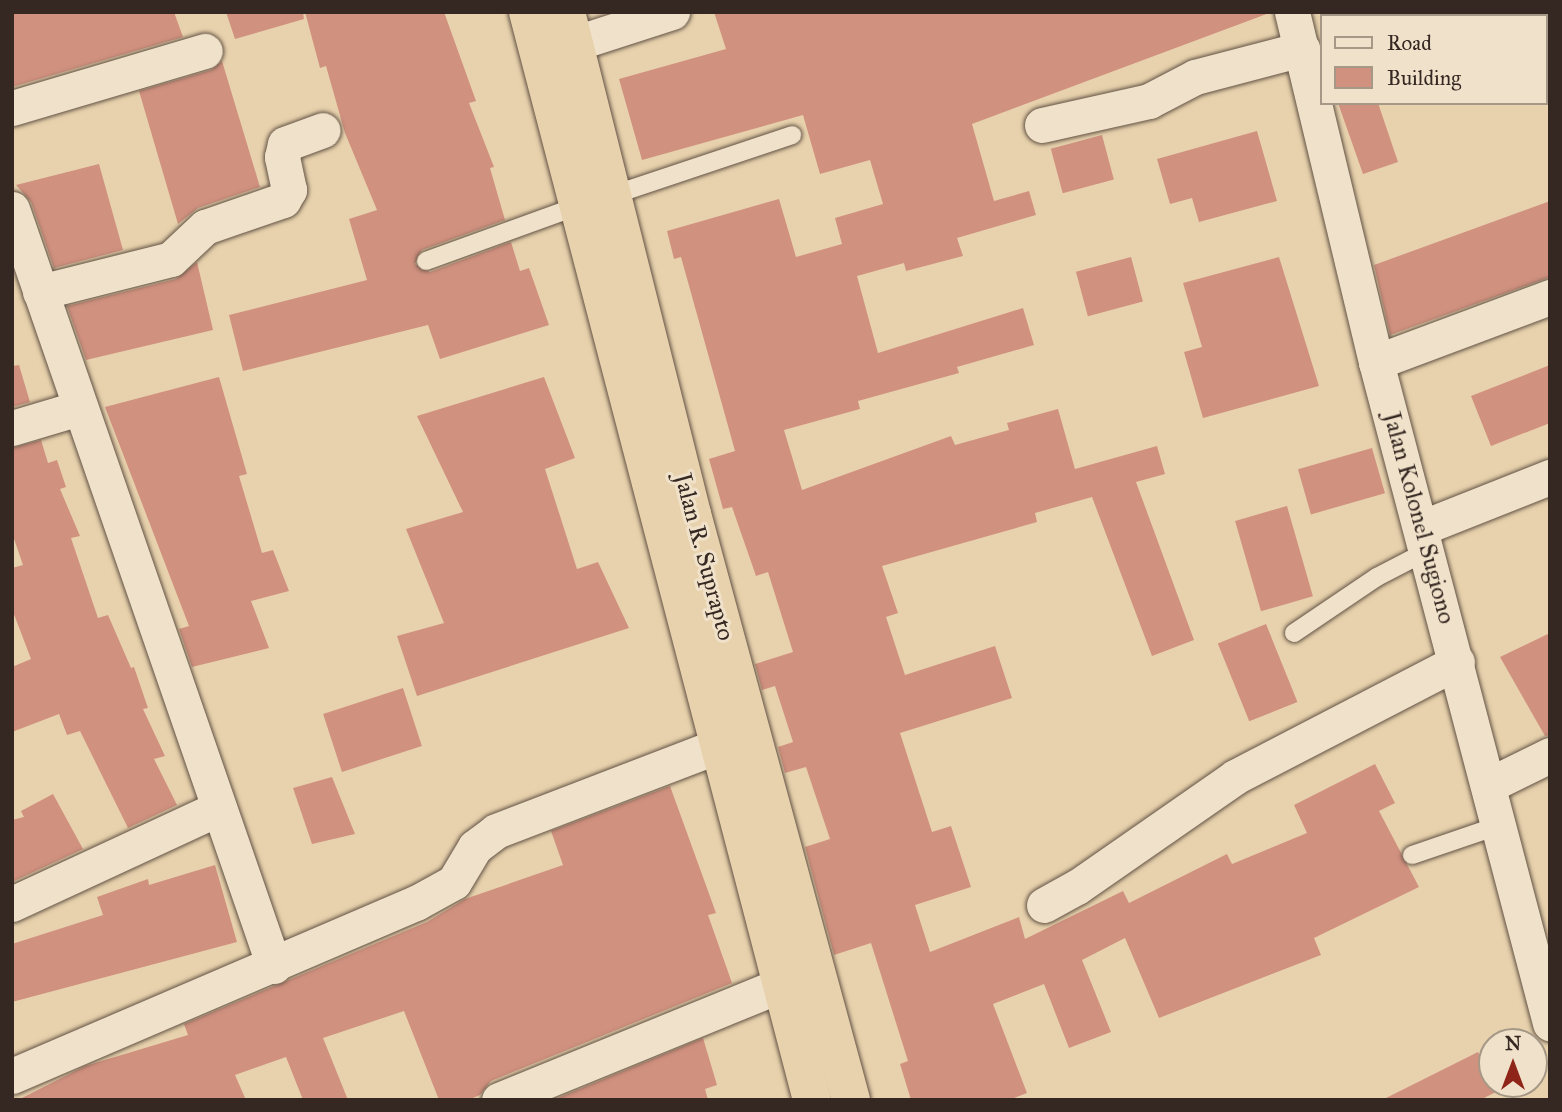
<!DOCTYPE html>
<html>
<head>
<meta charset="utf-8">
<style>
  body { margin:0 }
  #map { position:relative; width:1562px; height:1112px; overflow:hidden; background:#e8d2ad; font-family:"IM FELL Great Primer",serif }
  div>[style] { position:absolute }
  .building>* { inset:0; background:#d1917f; transform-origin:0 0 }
  .roads { filter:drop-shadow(0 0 2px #625245) drop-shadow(0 0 2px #625245) }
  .lane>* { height:18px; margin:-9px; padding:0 9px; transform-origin:9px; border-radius:9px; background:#f0e2ca }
  .street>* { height:35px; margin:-17.5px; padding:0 17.5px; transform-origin:17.5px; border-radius:17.5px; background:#f0e2ca }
  .highway>* { height:38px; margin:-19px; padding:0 19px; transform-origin:19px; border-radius:19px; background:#e8d2ad }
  span { translate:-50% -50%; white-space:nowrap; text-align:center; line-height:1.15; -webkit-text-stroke:6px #f0e2ca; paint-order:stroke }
  .street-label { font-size:24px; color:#352822 }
  .frame { position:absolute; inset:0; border:14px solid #352822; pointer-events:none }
  .legend { position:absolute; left:1320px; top:14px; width:228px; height:91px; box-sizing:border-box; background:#f0e2ca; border:2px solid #a59887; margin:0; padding:9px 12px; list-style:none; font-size:21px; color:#352822 }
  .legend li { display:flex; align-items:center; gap:14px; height:35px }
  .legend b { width:35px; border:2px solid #a59887 }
  .north { position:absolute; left:1478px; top:1028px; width:70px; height:70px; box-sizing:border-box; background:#f0e2ca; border:2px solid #a59887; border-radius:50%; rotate:0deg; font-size:19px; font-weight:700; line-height:28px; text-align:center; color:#352822 }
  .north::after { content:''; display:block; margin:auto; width:24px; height:32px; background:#8f2418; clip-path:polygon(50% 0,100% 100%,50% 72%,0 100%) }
</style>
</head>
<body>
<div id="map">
  <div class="building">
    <div style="clip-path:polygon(12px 12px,174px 12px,183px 37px,12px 87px)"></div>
    <div style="clip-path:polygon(226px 12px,303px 12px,304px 19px,235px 39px)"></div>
    <div style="clip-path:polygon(305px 12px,444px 12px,476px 101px,469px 103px,494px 167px,490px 168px,505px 220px,422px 250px,415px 264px,430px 272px,511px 242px,520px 271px,529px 268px,549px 325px,440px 359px,428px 325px,243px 371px,229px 315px,367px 280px,349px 219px,377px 210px,345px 133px,326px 66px,320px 68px)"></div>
    <div style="clip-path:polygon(714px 12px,1272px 12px,972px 124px,994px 201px,1029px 191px,1036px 215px,957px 238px,963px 256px,906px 271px,904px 263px,857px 276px,878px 353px,1023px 308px,1034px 345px,957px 367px,959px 373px,858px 401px,860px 409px,784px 430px,802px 490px,951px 436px,955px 445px,1009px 430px,1007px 423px,1058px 409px,1075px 469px,1157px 446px,1165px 474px,1136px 482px,1194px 640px,1152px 656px,1092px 497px,1035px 513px,1037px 522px,882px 566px,898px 613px,886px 617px,905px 675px,995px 646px,1012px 698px,900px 733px,932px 832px,951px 826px,971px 887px,915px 905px,930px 952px,1019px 917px,1025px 939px,1123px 891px,1129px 903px,1227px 854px,1232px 864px,1307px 833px,1294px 805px,1375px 764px,1395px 803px,1379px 811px,1419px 887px,1314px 938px,1321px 955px,1159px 1018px,1125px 938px,1082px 960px,1111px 1032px,1069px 1048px,1044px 984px,993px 1004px,1027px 1093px,1009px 1100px,911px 1100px,900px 1064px,908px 1061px,871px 943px,834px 955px,805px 847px,830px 839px,806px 767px,785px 773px,778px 747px,793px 742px,775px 686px,762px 690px,755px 664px,793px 652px,768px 572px,756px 576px,732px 507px,723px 509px,709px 459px,735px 451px,681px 257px,674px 259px,667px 231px,779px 199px,796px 257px,842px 244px,835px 218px,883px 204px,870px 160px,820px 174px,803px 115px,642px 160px,619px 79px,726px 49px)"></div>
    <div style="clip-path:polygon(222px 61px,260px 187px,198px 208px,178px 224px,139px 91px,211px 70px)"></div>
    <div style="clip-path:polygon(1338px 103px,1378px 103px,1398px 162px,1363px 174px)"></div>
    <div style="clip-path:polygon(1257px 131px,1277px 201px,1199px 222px,1192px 198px,1170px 204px,1157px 159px)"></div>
    <div style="left:1102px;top:135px;width:46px;height:53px;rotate:75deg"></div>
    <div style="clip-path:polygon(99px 164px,123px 250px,54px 268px,31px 202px,16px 185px)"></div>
    <div style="clip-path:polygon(1550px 201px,1550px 277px,1390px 335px,1374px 265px)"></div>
    <div style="left:1131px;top:257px;width:46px;height:57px;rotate:75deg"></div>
    <div style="clip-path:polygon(1279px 257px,1319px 386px,1203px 418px,1184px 352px,1202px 347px,1183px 283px)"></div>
    <div style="clip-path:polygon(197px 262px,213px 330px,86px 360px,67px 306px,176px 279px)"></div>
    <div style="clip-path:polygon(19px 365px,30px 402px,12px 407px,12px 366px)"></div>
    <div style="clip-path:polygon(1550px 365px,1550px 423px,1491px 446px,1471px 396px)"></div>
    <div style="clip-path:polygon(219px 377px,247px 474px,239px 476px,262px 553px,273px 550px,289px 591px,251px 601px,269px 648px,192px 667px,179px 629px,189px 626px,105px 407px)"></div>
    <div style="clip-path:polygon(544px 377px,575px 458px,545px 469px,577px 569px,598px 562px,629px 628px,417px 696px,397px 636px,444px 623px,406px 529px,463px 512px,417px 416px)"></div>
    <div style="clip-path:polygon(41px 440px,48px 463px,57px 460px,66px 487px,60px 489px,80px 536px,71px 538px,98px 618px,108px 615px,131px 668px,134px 667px,148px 708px,143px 709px,165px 756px,154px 759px,177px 805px,128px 828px,80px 731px,67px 735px,59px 714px,12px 732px,12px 667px,31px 659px,12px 609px,12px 568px,23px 565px,12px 533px,12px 448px)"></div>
    <div style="left:1372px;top:448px;width:47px;height:77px;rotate:74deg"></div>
    <div style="left:1287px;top:506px;width:94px;height:54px;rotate:74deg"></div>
    <div style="left:1266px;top:624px;width:84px;height:52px;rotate:68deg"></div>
    <div style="clip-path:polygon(1550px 633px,1550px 735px,1545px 736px,1500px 657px)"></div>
    <div style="left:403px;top:688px;width:61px;height:84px;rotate:72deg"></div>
    <div style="clip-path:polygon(332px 777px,355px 834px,312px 844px,293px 788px)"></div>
    <div style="clip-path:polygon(670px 786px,716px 913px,708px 915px,732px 983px,491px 1081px,480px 1095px,468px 1100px,439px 1100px,404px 1011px,323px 1038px,348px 1100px,303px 1100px,286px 1057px,235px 1075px,246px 1100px,18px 1100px,85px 1066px,188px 1035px,184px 1024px,427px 922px,465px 899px,563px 865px,551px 831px)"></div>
    <div style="clip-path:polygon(53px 794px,83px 849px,12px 882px,12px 820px,24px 817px,21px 811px)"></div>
    <div style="clip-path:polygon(215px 865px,237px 942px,12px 1002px,12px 944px,103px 915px,97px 897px,148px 879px,149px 885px)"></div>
    <div style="clip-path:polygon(703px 1038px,717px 1085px,705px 1089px,708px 1100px,553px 1100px)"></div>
    <div style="clip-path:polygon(1478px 1052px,1498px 1091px,1480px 1100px,1382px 1100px)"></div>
  </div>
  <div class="roads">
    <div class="lane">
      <div style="left:613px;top:195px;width:189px;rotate:-18.5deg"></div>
      <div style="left:426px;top:261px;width:162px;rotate:-19.9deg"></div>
      <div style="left:1294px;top:633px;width:100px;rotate:-34deg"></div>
      <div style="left:1377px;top:577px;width:56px;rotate:-27.5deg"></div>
      <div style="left:1412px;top:855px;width:93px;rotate:-18.8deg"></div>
    </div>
    <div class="street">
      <div style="left:1292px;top:12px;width:360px;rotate:76.5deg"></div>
      <div style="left:1376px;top:362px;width:684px;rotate:75.25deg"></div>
      <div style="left:1465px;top:16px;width:10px;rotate:-24deg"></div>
      <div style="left:576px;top:43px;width:101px;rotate:-17.9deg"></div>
      <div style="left:12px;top:108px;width:201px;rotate:-16.5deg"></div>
      <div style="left:1042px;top:125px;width:110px;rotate:-12.6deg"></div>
      <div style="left:1149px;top:101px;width:52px;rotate:-27.6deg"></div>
      <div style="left:1195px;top:77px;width:111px;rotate:-14.7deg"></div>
      <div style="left:12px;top:209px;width:801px;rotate:70.91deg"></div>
      <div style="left:40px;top:292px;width:135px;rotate:-14.1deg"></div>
      <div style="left:171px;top:259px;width:47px;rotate:-43.3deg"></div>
      <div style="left:205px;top:227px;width:83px;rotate:-19.1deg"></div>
      <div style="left:283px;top:200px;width:12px;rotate:-59deg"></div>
      <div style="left:289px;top:190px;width:34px;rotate:-102deg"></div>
      <div style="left:282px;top:157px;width:13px;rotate:-77deg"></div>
      <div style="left:285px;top:144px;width:40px;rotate:-20.2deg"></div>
      <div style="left:1376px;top:362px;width:186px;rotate:-20.5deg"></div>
      <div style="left:12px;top:428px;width:70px;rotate:-16.6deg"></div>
      <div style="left:1421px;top:528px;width:139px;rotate:-21.6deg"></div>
      <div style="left:1489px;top:785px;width:68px;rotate:-26.2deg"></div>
      <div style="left:12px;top:904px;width:228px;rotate:-24.9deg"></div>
      <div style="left:1044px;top:905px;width:38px;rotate:-29deg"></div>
      <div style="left:1077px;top:887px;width:193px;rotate:-34.8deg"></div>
      <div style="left:1235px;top:777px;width:250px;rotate:-27.4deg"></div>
      <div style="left:12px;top:1076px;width:439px;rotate:-23.2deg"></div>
      <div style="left:416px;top:903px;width:43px;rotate:-28.9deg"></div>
      <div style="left:454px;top:882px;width:41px;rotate:-59deg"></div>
      <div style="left:475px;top:847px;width:26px;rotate:-37deg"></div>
      <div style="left:496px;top:831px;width:237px;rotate:-21deg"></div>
      <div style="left:499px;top:1100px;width:307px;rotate:-22.2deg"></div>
    </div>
    <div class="highway">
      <div style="left:528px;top:12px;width:1124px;rotate:75.37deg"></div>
      <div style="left:566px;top:12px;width:518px;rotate:75.91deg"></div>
      <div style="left:692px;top:514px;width:607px;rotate:74.82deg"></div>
    </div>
  </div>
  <div class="street-label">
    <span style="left:1419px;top:518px;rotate:75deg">Jalan Kolonel Sugiono</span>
    <span style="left:704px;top:557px;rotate:75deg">Jalan R. Suprapto</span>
  </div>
  <div class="frame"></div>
  <ul class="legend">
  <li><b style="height:9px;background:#f0e2ca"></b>Road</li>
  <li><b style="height:19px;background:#d1917f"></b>Building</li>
  </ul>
  <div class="north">N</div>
</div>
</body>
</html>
